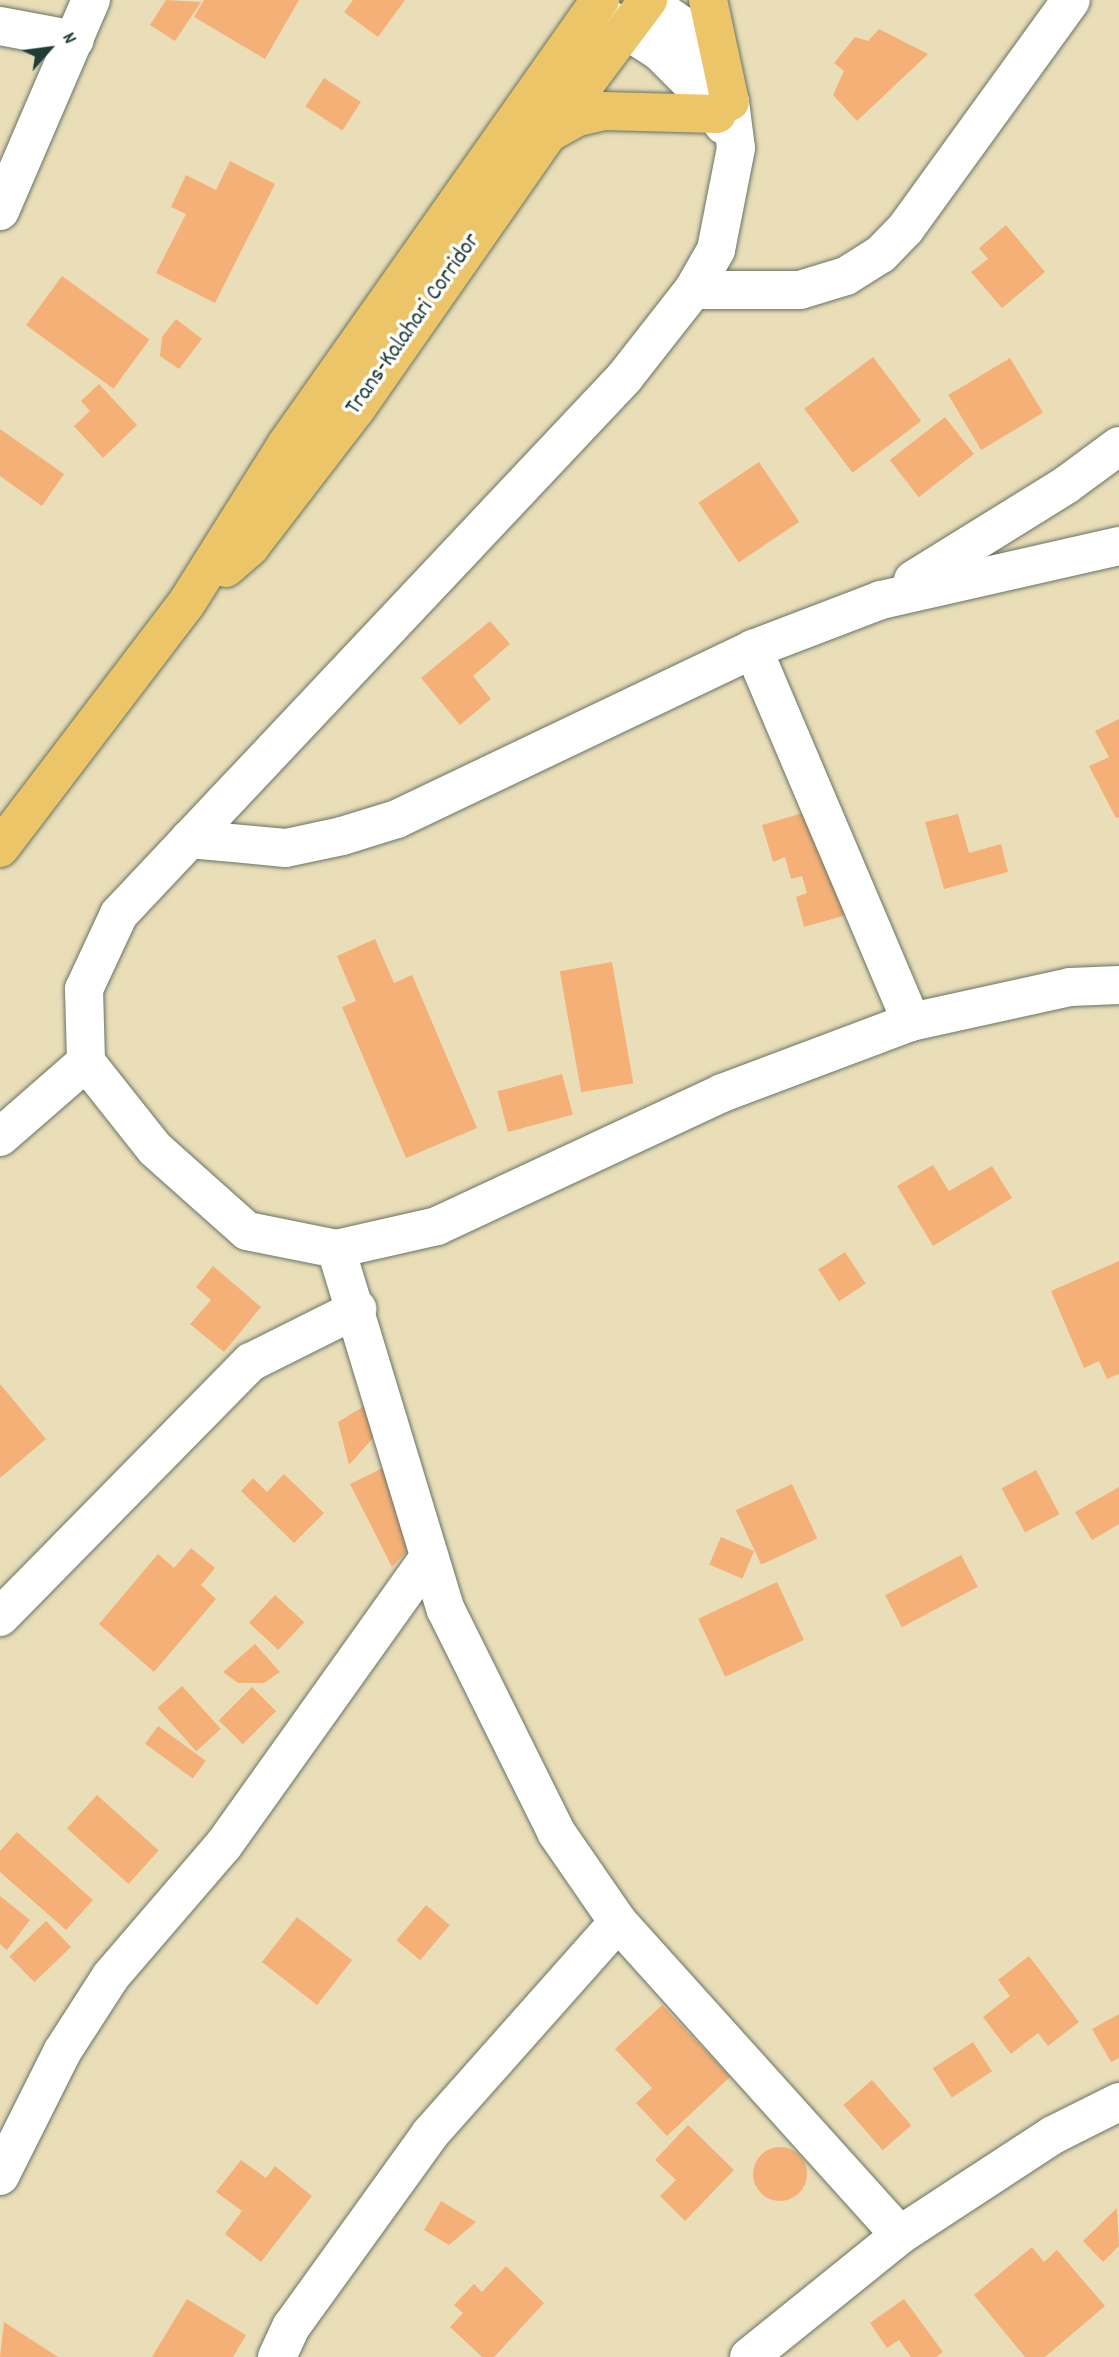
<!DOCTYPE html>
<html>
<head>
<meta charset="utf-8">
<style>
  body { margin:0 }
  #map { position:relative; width:1119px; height:2357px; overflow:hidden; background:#eadeb9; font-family:Dekko,sans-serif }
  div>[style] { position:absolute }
  .building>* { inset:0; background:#f5b078; transform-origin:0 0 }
  .round { border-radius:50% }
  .roads { filter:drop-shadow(0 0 2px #667563) drop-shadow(0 0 2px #667563) }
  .minor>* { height:38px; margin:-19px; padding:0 19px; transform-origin:19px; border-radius:19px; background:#fff }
  .highway>* { height:38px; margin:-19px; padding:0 19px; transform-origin:19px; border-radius:19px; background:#ecc569 }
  span { translate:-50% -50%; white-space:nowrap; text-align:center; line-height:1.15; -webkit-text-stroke:7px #fff; paint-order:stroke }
  .street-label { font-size:24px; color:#1f3d34 }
  .north { position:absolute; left:14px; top:14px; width:70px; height:70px; -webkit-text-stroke:5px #fff; paint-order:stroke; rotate:62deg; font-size:19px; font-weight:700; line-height:28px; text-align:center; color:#1f3d34 }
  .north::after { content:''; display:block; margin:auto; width:24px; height:32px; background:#1f3d34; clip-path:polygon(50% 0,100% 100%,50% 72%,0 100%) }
</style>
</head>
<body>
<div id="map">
  <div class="building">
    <div style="clip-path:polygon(166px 0,201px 2px,175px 41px,150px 25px)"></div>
    <div style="clip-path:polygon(204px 0,299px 0,265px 59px,194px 17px)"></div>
    <div style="clip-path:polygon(353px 0,405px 0,378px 37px,344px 12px)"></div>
    <div style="clip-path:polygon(879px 29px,928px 54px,857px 121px,833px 95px,844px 71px,834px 63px,855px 37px,868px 41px)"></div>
    <div style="left:324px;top:78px;width:44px;height:34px;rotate:33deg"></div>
    <div style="clip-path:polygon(230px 161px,275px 184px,215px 303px,156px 273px,186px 214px,171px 207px,186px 175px,216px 190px)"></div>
    <div style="clip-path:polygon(1006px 225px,1045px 272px,1002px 308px,971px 272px,988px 259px,979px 248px)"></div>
    <div style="left:62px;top:276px;width:108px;height:61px;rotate:36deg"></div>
    <div style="clip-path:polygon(176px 319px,202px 339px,179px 369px,160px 356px,162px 337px)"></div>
    <div style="left:873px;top:357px;width:80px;height:86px;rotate:53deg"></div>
    <div style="left:1010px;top:358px;width:64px;height:72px;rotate:59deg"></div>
    <div style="clip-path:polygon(99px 384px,137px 425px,103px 458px,74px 426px,90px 411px,81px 401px)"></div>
    <div style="left:945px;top:417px;width:47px;height:70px;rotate:52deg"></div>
    <div style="clip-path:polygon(0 429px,64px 474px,42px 506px,0 476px)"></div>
    <div style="left:759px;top:462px;width:72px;height:73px;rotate:56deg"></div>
    <div style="clip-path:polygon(490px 621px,510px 644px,473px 676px,491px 699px,460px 725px,421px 678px)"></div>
    <div style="clip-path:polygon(1119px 719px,1119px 817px,1116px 818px,1089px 766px,1109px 757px,1095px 731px)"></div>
    <div style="clip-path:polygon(816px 809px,846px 915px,804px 927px,796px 897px,807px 893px,802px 876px,791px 879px,785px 857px,773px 862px,762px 825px)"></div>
    <div style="clip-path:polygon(958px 814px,969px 853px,1001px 844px,1008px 872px,944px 889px,925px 822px)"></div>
    <div style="clip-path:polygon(375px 939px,394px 983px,412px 975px,477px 1128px,406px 1158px,342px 1007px,356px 1001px,337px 956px)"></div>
    <div style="left:612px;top:962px;width:123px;height:53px;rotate:80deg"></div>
    <div style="left:562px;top:1074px;width:42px;height:67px;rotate:75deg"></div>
    <div style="clip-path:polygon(933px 1165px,949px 1191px,992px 1166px,1012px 1198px,933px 1246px,897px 1186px)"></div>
    <div style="left:845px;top:1252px;width:38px;height:32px;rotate:57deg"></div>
    <div style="clip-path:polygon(1119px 1261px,1119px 1374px,1107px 1379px,1099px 1361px,1084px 1368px,1051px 1291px)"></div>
    <div style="clip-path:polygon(213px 1266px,261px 1307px,224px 1352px,190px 1324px,211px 1300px,196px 1287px)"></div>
    <div style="clip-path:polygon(0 1384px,46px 1439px,0 1478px)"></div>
    <div style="clip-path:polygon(366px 1405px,381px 1429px,349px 1465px,338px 1422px)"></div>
    <div style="clip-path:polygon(387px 1466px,421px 1536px,392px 1567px,350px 1484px)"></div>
    <div style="left:1036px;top:1470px;width:50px;height:39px;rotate:62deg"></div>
    <div style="clip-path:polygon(284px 1474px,324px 1513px,294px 1543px,241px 1491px,253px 1478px,267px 1492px)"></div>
    <div style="left:792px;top:1484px;width:60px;height:62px;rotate:65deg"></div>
    <div style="clip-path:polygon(1119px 1487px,1119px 1524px,1092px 1540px,1075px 1512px)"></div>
    <div style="left:721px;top:1537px;width:36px;height:30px;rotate:23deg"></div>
    <div style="clip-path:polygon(191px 1548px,215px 1568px,201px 1585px,216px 1599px,154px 1672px,99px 1624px,158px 1554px,174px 1568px)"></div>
    <div style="left:961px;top:1555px;width:36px;height:86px;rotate:62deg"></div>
    <div style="left:777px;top:1582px;width:64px;height:87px;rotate:65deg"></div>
    <div style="left:275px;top:1595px;width:40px;height:38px;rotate:43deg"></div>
    <div style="clip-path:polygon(255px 1644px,280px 1672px,264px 1683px,238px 1683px,223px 1672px)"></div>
    <div style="left:182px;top:1686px;width:58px;height:33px;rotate:48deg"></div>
    <div style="left:252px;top:1687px;width:34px;height:47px;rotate:45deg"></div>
    <div style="left:158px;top:1726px;width:59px;height:22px;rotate:36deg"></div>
    <div style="left:97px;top:1795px;width:83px;height:45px;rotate:42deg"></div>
    <div style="clip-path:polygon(17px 1832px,93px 1900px,66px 1930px,0 1872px,0 1851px)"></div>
    <div style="clip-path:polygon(0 1896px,30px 1920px,7px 1950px,0 1944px)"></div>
    <div style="left:426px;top:1905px;width:31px;height:46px;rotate:40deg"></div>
    <div style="left:297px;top:1917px;width:70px;height:57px;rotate:38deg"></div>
    <div style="left:46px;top:1921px;width:36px;height:51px;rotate:46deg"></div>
    <div style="clip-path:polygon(1029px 1956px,1079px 2022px,1048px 2046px,1038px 2033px,1011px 2054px,983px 2017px,1010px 1996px,998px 1980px)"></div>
    <div style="clip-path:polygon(662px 2005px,730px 2077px,667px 2136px,636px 2103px,652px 2088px,615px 2049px)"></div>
    <div style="clip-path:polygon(1119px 2014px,1119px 2058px,1111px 2062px,1092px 2029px)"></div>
    <div style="left:973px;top:2042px;width:35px;height:48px;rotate:57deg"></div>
    <div style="left:872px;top:2080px;width:60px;height:38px;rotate:49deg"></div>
    <div style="clip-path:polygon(688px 2125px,734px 2170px,685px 2221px,660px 2196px,676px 2180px,655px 2160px)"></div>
    <div class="round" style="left:753px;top:2147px;width:54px;height:54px"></div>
    <div style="clip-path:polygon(241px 2160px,266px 2178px,275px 2166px,312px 2196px,261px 2262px,225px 2234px,242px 2211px,216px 2192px)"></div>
    <div style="clip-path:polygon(441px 2201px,476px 2222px,449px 2245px,424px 2230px)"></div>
    <div style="clip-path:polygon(1117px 2208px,1119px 2246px,1103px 2262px,1083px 2241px)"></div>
    <div style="clip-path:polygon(1032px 2247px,1044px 2262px,1057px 2250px,1105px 2306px,1045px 2357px,1025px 2357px,974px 2295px)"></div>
    <div style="clip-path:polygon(506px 2266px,544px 2303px,494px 2357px,482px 2357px,450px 2327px,463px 2313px,454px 2305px,474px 2284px,482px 2292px)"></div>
    <div style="clip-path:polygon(187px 2299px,246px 2335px,233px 2357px,152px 2357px)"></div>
    <div style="clip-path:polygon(904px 2299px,943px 2352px,936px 2357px,911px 2357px,899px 2340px,887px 2348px,870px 2323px)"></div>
    <div style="clip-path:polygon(4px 2322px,58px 2357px,0 2357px)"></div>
  </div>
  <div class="roads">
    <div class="minor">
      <div style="left:645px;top:0;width:46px;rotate:34.4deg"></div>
      <div style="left:683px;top:26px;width:26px;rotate:47deg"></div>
      <div style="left:701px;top:45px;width:64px;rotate:63deg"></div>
      <div style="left:730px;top:102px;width:46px;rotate:82.6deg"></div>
      <div style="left:736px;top:148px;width:104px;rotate:101.1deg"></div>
      <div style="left:716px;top:250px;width:46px;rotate:119.9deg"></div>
      <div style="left:693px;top:290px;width:112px;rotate:128.1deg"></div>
      <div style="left:624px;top:378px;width:736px;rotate:133.29deg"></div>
      <div style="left:119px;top:914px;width:83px;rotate:115deg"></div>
      <div style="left:84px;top:989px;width:73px;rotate:88.4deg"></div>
      <div style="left:86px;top:1062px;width:111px;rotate:51.6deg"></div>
      <div style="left:155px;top:1149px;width:123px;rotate:41.7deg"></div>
      <div style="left:247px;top:1231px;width:91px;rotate:11.4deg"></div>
      <div style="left:336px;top:1249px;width:104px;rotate:-12.8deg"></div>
      <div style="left:437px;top:1226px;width:315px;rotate:-25deg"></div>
      <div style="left:722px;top:1093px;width:202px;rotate:-20.6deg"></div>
      <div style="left:911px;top:1022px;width:163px;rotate:-12.4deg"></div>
      <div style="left:1070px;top:987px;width:49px;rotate:-2.3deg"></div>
      <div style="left:598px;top:12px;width:74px;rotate:32.8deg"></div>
      <div style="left:660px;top:52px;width:58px;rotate:45deg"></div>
      <div style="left:701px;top:93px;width:39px;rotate:55deg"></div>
      <div style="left:0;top:26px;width:76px;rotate:10.6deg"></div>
      <div style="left:0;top:211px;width:230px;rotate:-66.7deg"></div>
      <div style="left:693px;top:290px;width:107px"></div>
      <div style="left:800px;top:290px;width:48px;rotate:-16.9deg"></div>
      <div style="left:846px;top:276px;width:41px;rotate:-32.2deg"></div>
      <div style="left:881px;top:254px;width:36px;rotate:-46deg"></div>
      <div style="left:906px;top:228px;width:281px;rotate:-54.1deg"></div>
      <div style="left:913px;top:580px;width:180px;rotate:-31.8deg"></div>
      <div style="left:1066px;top:485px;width:66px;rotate:-36.3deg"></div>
      <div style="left:753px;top:649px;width:405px;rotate:67deg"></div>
      <div style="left:189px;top:839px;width:97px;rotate:5.3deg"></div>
      <div style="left:286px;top:848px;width:57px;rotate:-12.1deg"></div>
      <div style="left:342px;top:836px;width:58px;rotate:-17.2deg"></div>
      <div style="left:397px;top:819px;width:395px;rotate:-25.5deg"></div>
      <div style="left:753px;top:649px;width:137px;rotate:-20.9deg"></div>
      <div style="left:881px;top:600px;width:244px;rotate:-12.8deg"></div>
      <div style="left:0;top:1137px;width:114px;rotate:-41.1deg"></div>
      <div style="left:336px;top:1249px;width:377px;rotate:73.1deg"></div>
      <div style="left:446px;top:1610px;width:248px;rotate:63.6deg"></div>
      <div style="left:556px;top:1832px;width:109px;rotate:55.4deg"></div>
      <div style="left:618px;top:1922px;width:421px;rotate:48deg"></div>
      <div style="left:0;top:1617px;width:358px;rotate:-45.5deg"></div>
      <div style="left:251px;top:1362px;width:119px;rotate:-26.6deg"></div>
      <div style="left:0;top:2176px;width:139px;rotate:-63.4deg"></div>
      <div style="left:62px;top:2052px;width:90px;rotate:-57.2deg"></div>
      <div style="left:111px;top:1976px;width:172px;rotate:-49.3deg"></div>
      <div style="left:223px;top:1846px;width:355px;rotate:-54.5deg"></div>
      <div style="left:277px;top:2357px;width:33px;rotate:-65deg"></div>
      <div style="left:291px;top:2327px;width:238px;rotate:-54.2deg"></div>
      <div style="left:430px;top:2134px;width:283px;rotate:-48.4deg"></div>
      <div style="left:749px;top:2357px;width:194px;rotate:-38.9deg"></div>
      <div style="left:900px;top:2235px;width:183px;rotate:-33.2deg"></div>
      <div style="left:1053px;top:2135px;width:74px;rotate:-26.6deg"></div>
    </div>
    <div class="highway">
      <div style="left:708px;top:0;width:104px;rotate:77.8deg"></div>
      <div style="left:549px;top:133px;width:33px;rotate:-29deg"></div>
      <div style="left:578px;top:117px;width:27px;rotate:-13deg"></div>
      <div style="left:604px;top:111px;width:113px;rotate:1.5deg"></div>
      <div style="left:226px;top:568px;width:32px;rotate:-41deg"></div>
      <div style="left:250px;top:547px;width:174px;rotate:-52.5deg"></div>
      <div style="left:356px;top:409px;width:334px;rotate:-55.1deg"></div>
      <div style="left:547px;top:135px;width:169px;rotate:-53.2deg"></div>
      <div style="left:0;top:848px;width:307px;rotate:-52.7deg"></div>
      <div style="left:186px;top:604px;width:188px;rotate:-57.8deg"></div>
      <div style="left:286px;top:445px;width:545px;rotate:-54.79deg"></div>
    </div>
  </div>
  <div class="street-label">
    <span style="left:414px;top:325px;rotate:-55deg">Trans-Kalahari Corridor</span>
  </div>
  <div class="north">N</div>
</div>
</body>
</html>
